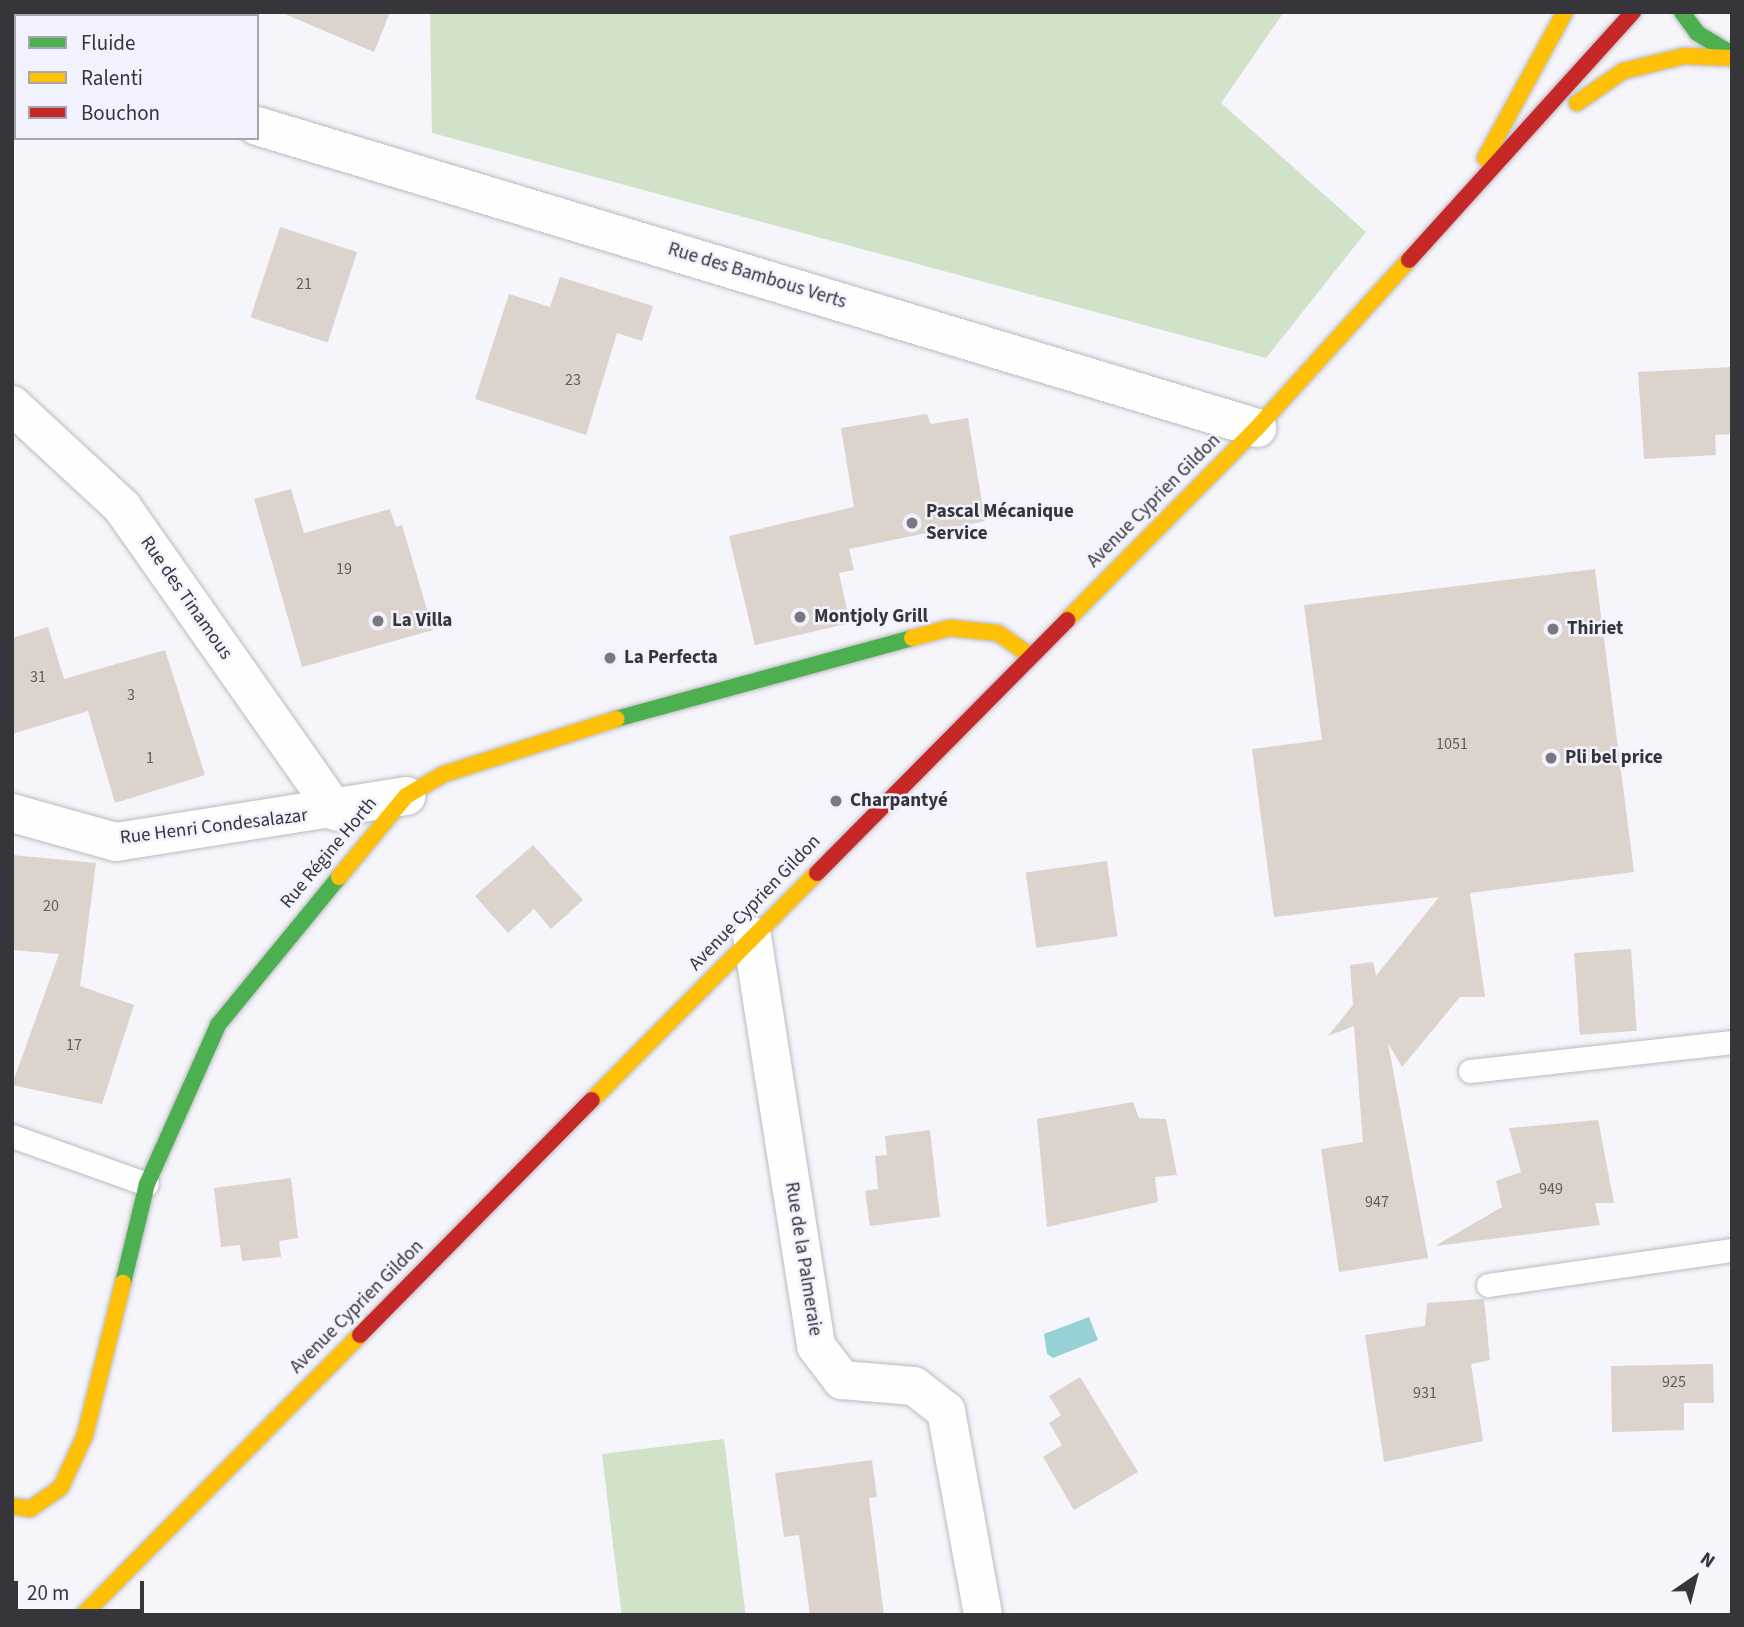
<!DOCTYPE html>
<html>
<head>
<meta charset="utf-8">
<style>
  body { margin:0 }
  #map { position:relative; width:1744px; height:1627px; overflow:hidden; background:#f5f5fb; font-family:"Source Sans 3",sans-serif }
  div>[style] { position:absolute }
  .green>* { inset:0; background:#d0e2c7; transform-origin:0 0 }
  .water>* { inset:0; background:#96d1d6 }
  .building>* { inset:0; background:#dcd3cd; transform-origin:0 0 }
  .roads { filter:drop-shadow(0 0 2px #bbbbbf) drop-shadow(0 0 2px #bbbbbf) }
  .lane>* { height:23px; margin:-11.5px; padding:0 11.5px; transform-origin:11.5px; border-radius:11.5px; background:#fefefe }
  .street>* { height:38px; margin:-19px; padding:0 19px; transform-origin:19px; border-radius:19px; background:#fefefe }
  .fast>* { height:16px; margin:-8px; padding:0 8px; transform-origin:8px; border-radius:8px; background:#4caf50 }
  .slow>* { height:16px; margin:-8px; padding:0 8px; transform-origin:8px; border-radius:8px; background:#ffc107 }
  .jam>* { height:16px; margin:-8px; padding:0 8px; transform-origin:8px; border-radius:8px; background:#c62828 }
  .dots>* { width:19px; height:19px; translate:-50% -50%; box-sizing:border-box; border:4px solid #f2f2fe; border-radius:50% }
  span { translate:-50% -50%; white-space:nowrap; text-align:center; line-height:1.15; -webkit-text-stroke:5px #f2f2fe; paint-order:stroke }
  .number-label { font-size:16px; color:#5f5c5f }
  .number-label span { -webkit-text-stroke-width:0 }
  .street-label { font-size:19px; color:#35353a }
  .poi-label { font-size:19px; color:#35353a; font-weight:700 }
  .left { translate:0 -50%; text-align:left }
  .frame { position:absolute; inset:0; border:14px solid #35353a; pointer-events:none }
  .legend { position:absolute; left:14px; top:14px; width:245px; height:126px; box-sizing:border-box; background:#f2f2fe; border:2px solid #a6a6b0; margin:0; padding:9px 12px; list-style:none; font-size:21px; color:#35353a }
  .legend li { display:flex; align-items:center; gap:14px; height:35px }
  .legend b { width:35px; border:2px solid #a6a6b0 }
  .north { position:absolute; left:1660px; top:1543px; width:70px; height:70px; -webkit-text-stroke:5px #f2f2fe; paint-order:stroke; rotate:35deg; font-size:19px; font-weight:700; line-height:28px; text-align:center; color:#35353a }
  .north::after { content:''; display:block; margin:auto; width:24px; height:32px; background:#35353a; clip-path:polygon(50% 0,100% 100%,50% 72%,0 100%) }
  .scale { position:absolute; left:14px; top:1581px; width:130px; height:32px; box-sizing:border-box; border:4px solid #35353a; border-top:0; padding-left:9px; font-size:21px; line-height:24px; white-space:nowrap; color:#35353a; -webkit-text-stroke:5px #f2f2fe; paint-order:stroke }
</style>
</head>
<body>
<div id="map">
  <div class="green">
    <div style="clip-path:polygon(430px 12px,1284px 12px,1221px 103px,1366px 232px,1266px 358px,432px 133px)"></div>
    <div style="left:724px;top:1439px;width:177px;height:123px;rotate:83deg"></div>
  </div>
  <div class="water">
    <div style="clip-path:polygon(1089px 1317px,1098px 1340px,1053px 1358px,1047px 1354px,1044px 1334px)"></div>
  </div>
  <div class="building">
    <div style="clip-path:polygon(280px 12px,390px 12px,374px 52px)"></div>
    <div style="left:280px;top:227px;width:81px;height:95px;rotate:18deg"></div>
    <div style="clip-path:polygon(560px 277px,653px 306px,642px 341px,617px 333px,586px 435px,475px 399px,509px 294px,550px 307px)"></div>
    <div style="clip-path:polygon(1732px 367px,1732px 434px,1715px 435px,1716px 455px,1644px 459px,1638px 372px)"></div>
    <div style="clip-path:polygon(927px 414px,931px 424px,968px 418px,985px 521px,849px 549px,854px 570px,839px 573px,850px 623px,755px 645px,729px 536px,854px 507px,841px 428px)"></div>
    <div style="clip-path:polygon(291px 489px,304px 533px,390px 509px,396px 527px,402px 525px,433px 630px,302px 667px,254px 499px)"></div>
    <div style="clip-path:polygon(1595px 569px,1634px 872px,1470px 893px,1485px 997px,1460px 997px,1402px 1067px,1388px 1043px,1428px 1258px,1339px 1272px,1321px 1149px,1363px 1142px,1354px 1026px,1328px 1036px,1353px 1005px,1350px 965px,1373px 962px,1376px 976px,1439px 897px,1274px 917px,1252px 749px,1322px 740px,1304px 605px)"></div>
    <div style="clip-path:polygon(48px 627px,64px 679px,165px 650px,205px 775px,115px 803px,88px 711px,12px 734px,12px 638px)"></div>
    <div style="clip-path:polygon(533px 845px,583px 900px,551px 929px,534px 909px,508px 933px,475px 896px)"></div>
    <div style="clip-path:polygon(12px 855px,96px 863px,80px 986px,134px 1005px,102px 1104px,12px 1085px,59px 954px,12px 950px)"></div>
    <div style="left:1107px;top:861px;width:76px;height:82px;rotate:82deg"></div>
    <div style="left:1631px;top:949px;width:82px;height:57px;rotate:86deg"></div>
    <div style="clip-path:polygon(1133px 1102px,1139px 1118px,1166px 1119px,1177px 1175px,1155px 1177px,1158px 1202px,1047px 1227px,1037px 1119px)"></div>
    <div style="clip-path:polygon(1598px 1120px,1614px 1203px,1595px 1203px,1600px 1225px,1435px 1246px,1502px 1207px,1496px 1181px,1521px 1172px,1509px 1128px)"></div>
    <div style="clip-path:polygon(930px 1130px,940px 1217px,870px 1226px,865px 1191px,878px 1189px,875px 1156px,887px 1155px,885px 1136px)"></div>
    <div style="clip-path:polygon(291px 1178px,298px 1238px,279px 1241px,281px 1257px,242px 1261px,240px 1245px,221px 1247px,214px 1188px)"></div>
    <div style="clip-path:polygon(1484px 1299px,1490px 1360px,1471px 1364px,1483px 1441px,1384px 1462px,1365px 1335px,1425px 1326px,1427px 1303px)"></div>
    <div style="clip-path:polygon(1713px 1364px,1714px 1403px,1684px 1403px,1684px 1430px,1612px 1432px,1611px 1366px)"></div>
    <div style="clip-path:polygon(1080px 1377px,1138px 1472px,1074px 1510px,1043px 1457px,1062px 1445px,1049px 1423px,1061px 1415px,1049px 1396px)"></div>
    <div style="clip-path:polygon(872px 1460px,877px 1497px,869px 1498px,884px 1615px,810px 1615px,799px 1535px,784px 1537px,775px 1473px)"></div>
  </div>
  <div class="roads">
    <div class="lane">
      <div style="left:1470px;top:1071px;width:264px;rotate:-6.3deg"></div>
      <div style="left:12px;top:1136px;width:143px;rotate:19.6deg"></div>
      <div style="left:1488px;top:1285px;width:246px;rotate:-8.2deg"></div>
    </div>
    <div class="street">
      <div style="left:12px;top:58px;width:4px;rotate:14deg"></div>
      <div style="left:257px;top:126px;width:1045px;rotate:16.8deg"></div>
      <div style="left:12px;top:405px;width:150px;rotate:42.8deg"></div>
      <div style="left:122px;top:507px;width:372px;rotate:54.9deg"></div>
      <div style="left:12px;top:813px;width:108px;rotate:15.6deg"></div>
      <div style="left:116px;top:842px;width:294px;rotate:-9deg"></div>
      <div style="left:752px;top:936px;width:415px;rotate:81.1deg"></div>
      <div style="left:816px;top:1346px;width:43px;rotate:52.6deg"></div>
      <div style="left:842px;top:1380px;width:72px;rotate:4.8deg"></div>
      <div style="left:914px;top:1386px;width:41px;rotate:38deg"></div>
      <div style="left:946px;top:1411px;width:207px;rotate:79.7deg"></div>
    </div>
    <div class="fast">
      <div style="left:1682px;top:12px;width:26px;rotate:54deg"></div>
      <div style="left:1697px;top:33px;width:41px;rotate:31deg"></div>
      <div style="left:616px;top:719px;width:307px;rotate:-15.3deg"></div>
      <div style="left:123px;top:1283px;width:102px;rotate:-76.4deg"></div>
      <div style="left:147px;top:1184px;width:174px;rotate:-65.9deg"></div>
      <div style="left:218px;top:1025px;width:191px;rotate:-50.7deg"></div>
    </div>
    <div class="slow">
      <div style="left:1577px;top:103px;width:56px;rotate:-34.8deg"></div>
      <div style="left:1623px;top:71px;width:63px;rotate:-13.8deg"></div>
      <div style="left:1684px;top:56px;width:48px;rotate:2.4deg"></div>
      <div style="left:1485px;top:158px;width:166px;rotate:-61.3deg"></div>
      <div style="left:1067px;top:620px;width:270px;rotate:-45.3deg"></div>
      <div style="left:1257px;top:428px;width:227px;rotate:-47.9deg"></div>
      <div style="left:912px;top:638px;width:39px;rotate:-15deg"></div>
      <div style="left:950px;top:628px;width:48px;rotate:5.9deg"></div>
      <div style="left:998px;top:633px;width:37px;rotate:35deg"></div>
      <div style="left:339px;top:877px;width:105px;rotate:-50.4deg"></div>
      <div style="left:406px;top:796px;width:44px;rotate:-30.1deg"></div>
      <div style="left:444px;top:774px;width:181px;rotate:-17.7deg"></div>
      <div style="left:592px;top:1100px;width:320px;rotate:-45.3deg"></div>
      <div style="left:12px;top:1506px;width:18px;rotate:9deg"></div>
      <div style="left:30px;top:1509px;width:38px;rotate:-35deg"></div>
      <div style="left:61px;top:1487px;width:57px;rotate:-65.2deg"></div>
      <div style="left:85px;top:1435px;width:157px;rotate:-76deg"></div>
      <div style="left:83px;top:1615px;width:394px;rotate:-45.3deg"></div>
    </div>
    <div class="jam">
      <div style="left:1409px;top:260px;width:334px;rotate:-47.9deg"></div>
      <div style="left:817px;top:873px;width:356px;rotate:-45.3deg"></div>
      <div style="left:360px;top:1335px;width:330px;rotate:-45.4deg"></div>
    </div>
  </div>
  <div class="dots">
    <div style="left:912px;top:523px;background:#78787e"></div>
    <div style="left:800px;top:617px;background:#78787e"></div>
    <div style="left:378px;top:621px;background:#78787e"></div>
    <div style="left:1553px;top:629px;background:#78787e"></div>
    <div style="left:610px;top:658px;background:#78787e"></div>
    <div style="left:1551px;top:758px;background:#78787e"></div>
    <div style="left:836px;top:801px;background:#78787e"></div>
  </div>
  <div class="number-label">
    <span style="left:304px;top:284px">21</span>
    <span style="left:573px;top:380px">23</span>
    <span style="left:344px;top:569px">19</span>
    <span style="left:38px;top:677px">31</span>
    <span style="left:131px;top:695px">3</span>
    <span style="left:1452px;top:744px">1051</span>
    <span style="left:150px;top:758px">1</span>
    <span style="left:51px;top:906px">20</span>
    <span style="left:74px;top:1045px">17</span>
    <span style="left:1551px;top:1189px">949</span>
    <span style="left:1377px;top:1202px">947</span>
    <span style="left:1674px;top:1382px">925</span>
    <span style="left:1425px;top:1393px">931</span>
  </div>
  <div class="street-label">
    <span style="left:757px;top:276px;rotate:17deg">Rue des Bambous Verts</span>
    <span style="left:1154px;top:501px;rotate:-45deg">Avenue Cyprien Gildon</span>
    <span style="left:186px;top:598px;rotate:55deg">Rue des Tinamous</span>
    <span style="left:214px;top:827px;rotate:-7deg">Rue Henri Condesalazar</span>
    <span style="left:329px;top:853px;rotate:-50deg">Rue Régine Horth</span>
    <span style="left:755px;top:903px;rotate:-46deg">Avenue Cyprien Gildon</span>
    <span style="left:803px;top:1259px;rotate:81deg">Rue de la Palmeraie</span>
    <span style="left:357px;top:1307px;rotate:-45deg">Avenue Cyprien Gildon</span>
  </div>
  <div class="poi-label">
    <span class="left" style="left:926px;top:523px">Pascal Mécanique<br>Service</span>
    <span class="left" style="left:814px;top:617px">Montjoly Grill</span>
    <span class="left" style="left:392px;top:621px">La Villa</span>
    <span class="left" style="left:1567px;top:629px">Thiriet</span>
    <span class="left" style="left:624px;top:658px">La Perfecta</span>
    <span class="left" style="left:1565px;top:758px">Pli bel price</span>
    <span class="left" style="left:850px;top:801px">Charpantyé</span>
  </div>
  <div class="frame"></div>
  <ul class="legend">
  <li><b style="height:9px;background:#4caf50"></b>Fluide</li>
  <li><b style="height:9px;background:#ffc107"></b>Ralenti</li>
  <li><b style="height:9px;background:#c62828"></b>Bouchon</li>
  </ul>
  <div class="north">N</div>
  <div class="scale">20 m</div>
</div>
</body>
</html>
